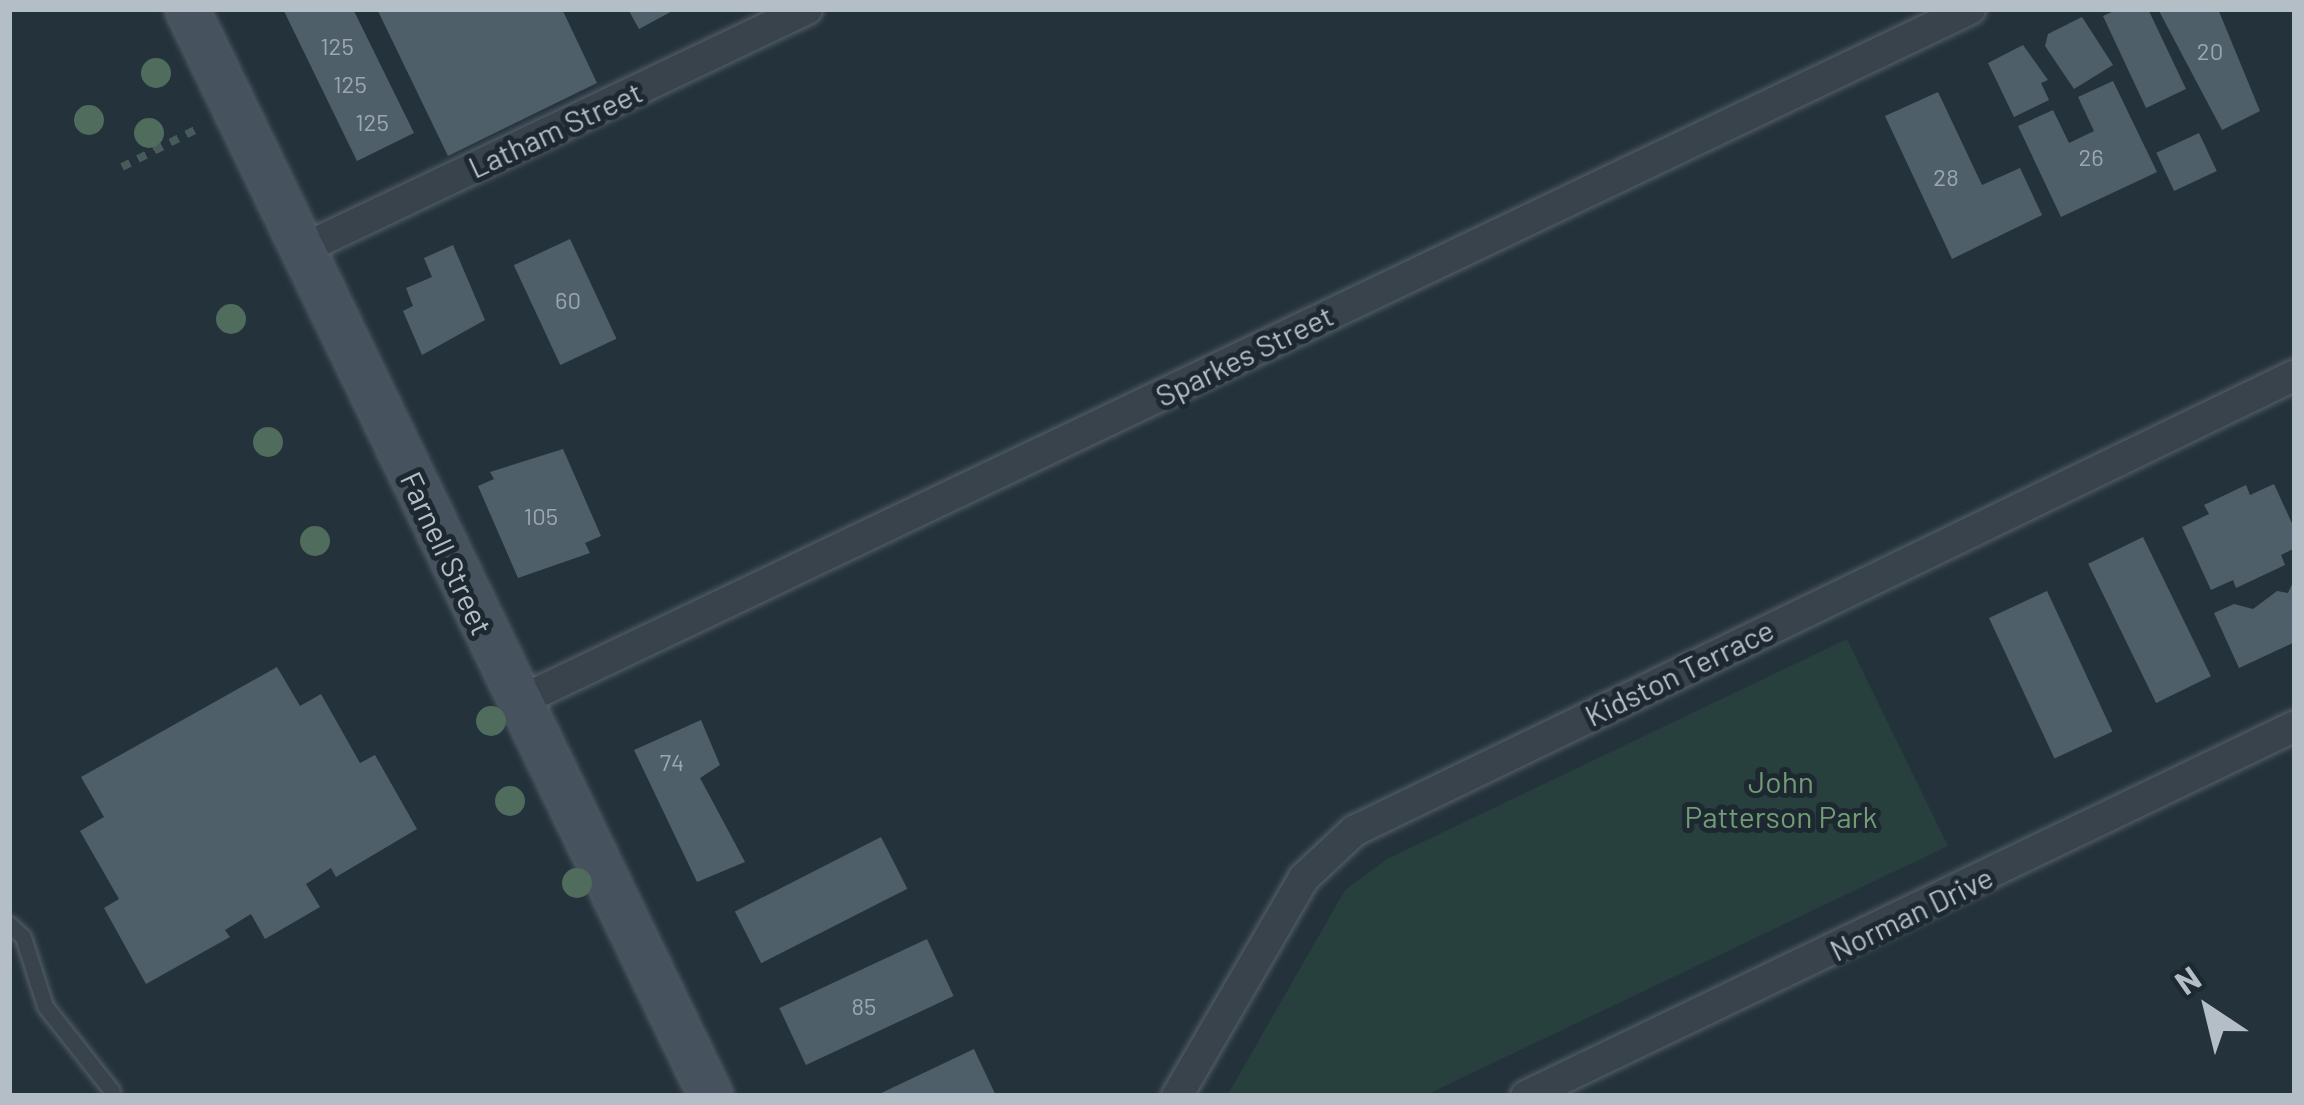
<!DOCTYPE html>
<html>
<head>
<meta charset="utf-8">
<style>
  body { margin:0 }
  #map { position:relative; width:2304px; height:1105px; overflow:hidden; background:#24323c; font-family:Barlow,sans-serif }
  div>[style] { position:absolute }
  .green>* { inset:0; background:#273f3d }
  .building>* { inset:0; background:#4f5f69; transform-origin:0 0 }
  .path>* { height:8px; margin-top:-4px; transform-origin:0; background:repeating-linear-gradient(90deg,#465b5a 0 9px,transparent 0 18px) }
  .roads { filter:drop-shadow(0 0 3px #56616a) drop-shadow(0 0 3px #56616a) }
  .lane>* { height:15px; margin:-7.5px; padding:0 7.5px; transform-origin:7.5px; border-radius:7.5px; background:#38434c }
  .street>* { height:30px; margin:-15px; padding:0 15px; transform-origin:15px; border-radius:15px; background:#38434c }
  .secondary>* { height:42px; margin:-21px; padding:0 21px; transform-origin:21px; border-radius:21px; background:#46535f }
  .trees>* { width:30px; height:30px; margin:-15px; border-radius:50%; background:#4f6c5c }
  span { translate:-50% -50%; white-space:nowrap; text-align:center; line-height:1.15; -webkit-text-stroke:10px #1d2831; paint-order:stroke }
  .number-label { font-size:24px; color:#9ba6b0 }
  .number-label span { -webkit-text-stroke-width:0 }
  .street-label { font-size:30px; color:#b4bec7 }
  .park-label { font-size:30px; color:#729c76 }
  .frame { position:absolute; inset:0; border:12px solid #b4bec7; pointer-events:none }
  .north { position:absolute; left:2148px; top:949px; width:120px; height:120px; -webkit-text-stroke:9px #1d2831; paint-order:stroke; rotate:325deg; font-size:33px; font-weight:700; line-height:48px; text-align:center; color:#b4bec7 }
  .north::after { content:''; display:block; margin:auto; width:42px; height:54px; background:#b4bec7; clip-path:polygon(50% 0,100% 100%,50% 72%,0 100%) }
</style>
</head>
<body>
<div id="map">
  <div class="green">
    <div style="clip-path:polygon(1847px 639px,1948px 846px,1424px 1096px,1227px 1096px,1345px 890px,1387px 859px)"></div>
  </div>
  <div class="building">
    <div style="clip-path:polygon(283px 9px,353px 9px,414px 133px,357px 161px)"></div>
    <div style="clip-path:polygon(377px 9px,562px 9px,597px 83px,448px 156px)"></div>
    <div style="clip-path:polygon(628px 9px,676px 9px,639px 29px)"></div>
    <div style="clip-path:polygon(2118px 9px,2148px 9px,2186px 89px,2146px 108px,2103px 16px)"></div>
    <div style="clip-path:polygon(2158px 9px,2218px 9px,2260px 111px,2222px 130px)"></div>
    <div style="clip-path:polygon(2082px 17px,2113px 65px,2074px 89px,2045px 46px,2048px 34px)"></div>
    <div style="clip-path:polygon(2023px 45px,2048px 80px,2041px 83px,2049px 100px,2014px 117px,1988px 63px)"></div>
    <div style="clip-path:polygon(2113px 81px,2157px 172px,2061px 217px,2018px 126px,2053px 110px,2069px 143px,2094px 131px,2078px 97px)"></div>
    <div style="clip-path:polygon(1938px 92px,1982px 185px,2020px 168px,2042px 215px,1952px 259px,1885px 116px)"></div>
    <div style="left:2199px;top:133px;width:42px;height:47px;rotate:65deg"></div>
    <div style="left:570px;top:239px;width:110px;height:62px;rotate:65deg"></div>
    <div style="clip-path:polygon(453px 245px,485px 320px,422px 355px,403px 311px,413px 306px,406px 288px,432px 277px,424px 258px)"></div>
    <div style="clip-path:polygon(563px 449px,601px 536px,585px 543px,590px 553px,518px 578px,478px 486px,494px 479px,490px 472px)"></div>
    <div style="clip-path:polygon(2274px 484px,2295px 530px,2295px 548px,2281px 555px,2285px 565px,2236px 588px,2233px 580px,2211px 590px,2182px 527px,2209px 514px,2204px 505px,2246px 485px,2250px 495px)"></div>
    <div style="left:2143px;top:537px;width:155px;height:61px;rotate:64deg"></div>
    <div style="clip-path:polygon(2295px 578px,2295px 642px,2239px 668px,2214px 613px,2234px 604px,2253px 609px,2277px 591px,2288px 593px)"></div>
    <div style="left:2047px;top:591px;width:155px;height:64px;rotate:65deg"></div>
    <div style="clip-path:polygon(277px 667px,300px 706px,321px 694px,360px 763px,375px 755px,417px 829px,336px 877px,331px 868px,306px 884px,320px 907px,265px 939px,251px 914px,225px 930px,230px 937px,146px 984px,104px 908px,119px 899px,80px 831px,104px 817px,81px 777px)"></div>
    <div style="clip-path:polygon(701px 720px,720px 765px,700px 778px,745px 862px,697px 882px,634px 750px)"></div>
    <div style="left:881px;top:837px;width:58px;height:164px;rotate:63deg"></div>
    <div style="left:927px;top:939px;width:63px;height:163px;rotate:65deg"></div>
    <div style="clip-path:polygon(974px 1049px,996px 1096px,875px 1096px)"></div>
  </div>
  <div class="path">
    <div style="left:122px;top:167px;width:89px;rotate:-26.9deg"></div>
  </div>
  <div class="roads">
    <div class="lane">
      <div style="left:9px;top:924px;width:19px;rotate:43deg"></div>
      <div style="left:23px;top:937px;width:72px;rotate:72.3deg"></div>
      <div style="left:45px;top:1006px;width:108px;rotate:51.8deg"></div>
    </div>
    <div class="street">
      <div style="left:303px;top:249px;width:558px;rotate:-25.46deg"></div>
      <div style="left:518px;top:702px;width:1609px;rotate:-25.51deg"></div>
      <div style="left:1177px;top:1096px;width:252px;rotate:-59.8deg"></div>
      <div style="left:1304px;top:878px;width:69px;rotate:-43.2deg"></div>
      <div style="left:1354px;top:831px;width:1046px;rotate:-25.85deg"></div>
      <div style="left:1526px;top:1096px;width:853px;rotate:-25.69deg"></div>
    </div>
    <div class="secondary">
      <div style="left:187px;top:9px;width:1207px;rotate:64.26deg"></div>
    </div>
  </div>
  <div class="trees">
    <div style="left:156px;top:73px"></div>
    <div style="left:89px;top:120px"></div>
    <div style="left:149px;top:133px"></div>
    <div style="left:231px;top:319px"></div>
    <div style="left:268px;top:442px"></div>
    <div style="left:315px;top:541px"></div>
    <div style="left:491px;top:721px"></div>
    <div style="left:510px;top:801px"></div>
    <div style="left:577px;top:883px"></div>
  </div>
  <div class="number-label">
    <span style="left:337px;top:46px">125</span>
    <span style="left:2210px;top:51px">20</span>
    <span style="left:350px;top:84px">125</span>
    <span style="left:372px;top:122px">125</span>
    <span style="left:2091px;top:157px">26</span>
    <span style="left:1946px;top:177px">28</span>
    <span style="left:568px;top:300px">60</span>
    <span style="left:541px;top:516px">105</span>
    <span style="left:672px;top:762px">74</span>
    <span style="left:864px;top:1006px">85</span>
  </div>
  <div class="street-label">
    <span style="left:555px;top:129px;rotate:-25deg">Latham Street</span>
    <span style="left:1244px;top:355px;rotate:-26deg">Sparkes Street</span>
    <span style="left:447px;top:553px;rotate:65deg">Farnell Street</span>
    <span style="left:1679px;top:672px;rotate:-26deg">Kidston Terrace</span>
    <span style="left:1911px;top:913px;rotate:-26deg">Norman Drive</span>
  </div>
  <div class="park-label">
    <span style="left:1781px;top:798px">John<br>Patterson Park</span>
  </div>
  <div class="frame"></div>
  <div class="north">N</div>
</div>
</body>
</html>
